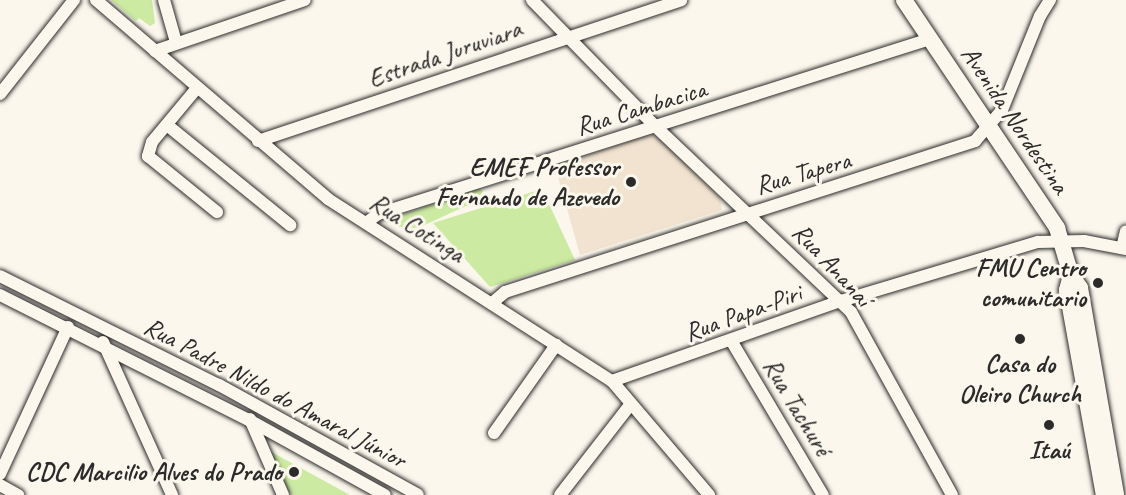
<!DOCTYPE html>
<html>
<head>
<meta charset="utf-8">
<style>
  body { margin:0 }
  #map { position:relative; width:1126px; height:495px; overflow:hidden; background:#fbf7ec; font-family:Caveat,sans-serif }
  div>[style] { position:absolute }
  .built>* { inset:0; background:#f1e3cf }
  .green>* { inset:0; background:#cceaa2 }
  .roads { filter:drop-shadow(0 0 2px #2b2b2b) drop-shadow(0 0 2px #2b2b2b) }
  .minor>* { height:12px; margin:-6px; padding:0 6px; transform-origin:6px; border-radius:6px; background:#fbf7ec }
  .secondary>* { height:16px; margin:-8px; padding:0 8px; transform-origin:8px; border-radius:8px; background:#fbf7ec }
  .dots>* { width:16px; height:16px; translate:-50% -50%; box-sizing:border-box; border:3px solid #fbf7ec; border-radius:50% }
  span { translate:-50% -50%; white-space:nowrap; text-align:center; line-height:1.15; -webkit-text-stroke:6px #fbf7ec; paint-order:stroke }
  .street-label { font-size:26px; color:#2b2b2b }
  .poi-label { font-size:26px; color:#2b2b2b; font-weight:700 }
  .right { translate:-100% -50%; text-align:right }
</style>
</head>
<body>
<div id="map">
  <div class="built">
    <div style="clip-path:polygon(648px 135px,658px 137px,720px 198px,722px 210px,580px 255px,555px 166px)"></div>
  </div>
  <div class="green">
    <div style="clip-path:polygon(111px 0,152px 0,155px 23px,150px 26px,139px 18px,136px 21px)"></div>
    <div style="clip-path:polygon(479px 188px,483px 191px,477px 201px,418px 228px,399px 227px,399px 216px)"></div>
    <div style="clip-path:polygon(542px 189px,575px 260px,490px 287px,433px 223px)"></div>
    <div style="clip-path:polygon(266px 449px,350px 495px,291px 495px)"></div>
  </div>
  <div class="roads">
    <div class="minor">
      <div style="left:96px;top:0;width:306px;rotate:40.6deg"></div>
      <div style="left:328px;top:199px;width:337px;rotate:32.7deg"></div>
      <div style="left:612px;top:381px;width:150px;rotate:49.6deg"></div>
      <div style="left:164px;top:0;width:44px;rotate:74.1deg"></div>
      <div style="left:532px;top:0;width:176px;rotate:45.7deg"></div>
      <div style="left:655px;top:126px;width:270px;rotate:43.5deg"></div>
      <div style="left:851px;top:312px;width:209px;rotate:61.1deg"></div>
      <div style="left:155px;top:51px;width:158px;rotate:-18.8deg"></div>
      <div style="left:197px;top:88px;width:70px;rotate:129.8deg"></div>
      <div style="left:152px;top:142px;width:15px;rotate:106deg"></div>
      <div style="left:148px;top:156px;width:89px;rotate:39.1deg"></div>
      <div style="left:0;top:94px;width:120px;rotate:-51.8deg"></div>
      <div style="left:167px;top:125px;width:159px;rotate:39.1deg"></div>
      <div style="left:258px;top:141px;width:446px;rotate:-18.4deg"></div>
      <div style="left:366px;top:223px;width:15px;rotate:-37deg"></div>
      <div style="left:378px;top:214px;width:579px;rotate:-17.59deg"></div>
      <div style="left:1122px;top:248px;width:17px;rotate:-77deg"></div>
      <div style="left:0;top:276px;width:245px;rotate:26.5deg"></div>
      <div style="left:219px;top:385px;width:227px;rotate:28.9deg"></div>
      <div style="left:0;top:295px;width:279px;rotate:26.7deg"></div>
      <div style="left:249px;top:420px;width:155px;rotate:28.9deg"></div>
      <div style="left:492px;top:303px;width:17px;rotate:-40deg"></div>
      <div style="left:505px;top:292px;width:494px;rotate:-17.8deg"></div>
      <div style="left:975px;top:141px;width:41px;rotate:-48.9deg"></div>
      <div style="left:1002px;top:110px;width:101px;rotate:-68deg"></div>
      <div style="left:1040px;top:16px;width:19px;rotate:-58deg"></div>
      <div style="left:103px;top:342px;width:168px;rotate:65.7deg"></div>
      <div style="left:732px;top:342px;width:178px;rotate:59.3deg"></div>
      <div style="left:612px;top:381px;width:243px;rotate:-19.3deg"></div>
      <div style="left:841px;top:301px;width:206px;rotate:-16.7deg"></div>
      <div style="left:1038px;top:242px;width:46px;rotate:-1.2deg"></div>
      <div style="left:1084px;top:241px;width:43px;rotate:10.8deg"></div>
      <div style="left:250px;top:419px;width:83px;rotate:66.5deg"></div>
      <div style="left:494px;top:433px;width:108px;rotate:-54.8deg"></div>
      <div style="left:0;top:474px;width:162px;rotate:-65.2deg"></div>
      <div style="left:0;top:485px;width:21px;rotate:29deg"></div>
      <div style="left:560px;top:495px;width:114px;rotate:-52.1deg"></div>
    </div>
    <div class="secondary">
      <div style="left:904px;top:0;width:275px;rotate:56.1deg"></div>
      <div style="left:1057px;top:228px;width:49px;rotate:73.4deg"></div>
      <div style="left:1071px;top:275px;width:16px;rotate:55deg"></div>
      <div style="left:1080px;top:288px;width:210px;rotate:80.1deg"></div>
      <div style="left:1071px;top:275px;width:16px;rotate:105deg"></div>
      <div style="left:1067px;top:290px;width:208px;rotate:79.8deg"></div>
    </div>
  </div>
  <div class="dots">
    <div style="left:631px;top:182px;background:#2b2b2b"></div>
    <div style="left:1098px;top:283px;background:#2b2b2b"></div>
    <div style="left:1020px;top:339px;background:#2b2b2b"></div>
    <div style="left:1049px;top:425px;background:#2b2b2b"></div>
    <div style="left:294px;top:472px;background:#2b2b2b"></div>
  </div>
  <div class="street-label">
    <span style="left:445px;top:54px;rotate:-19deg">Estrada Juruviara</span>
    <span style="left:641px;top:108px;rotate:-17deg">Rua Cambacica</span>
    <span style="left:1015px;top:120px;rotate:56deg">Avenida Nordestina</span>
    <span style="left:803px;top:173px;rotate:-16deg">Rua Tapera</span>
    <span style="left:417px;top:228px;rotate:32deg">Rua Cotinga</span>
    <span style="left:832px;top:265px;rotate:47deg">Rua Ananaí</span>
    <span style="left:743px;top:313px;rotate:-20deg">Rua Papa-Piri</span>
    <span style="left:275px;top:393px;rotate:28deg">Rua Padre Nildo do Amaral Júnior</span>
    <span style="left:797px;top:407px;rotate:59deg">Rua Tachuré</span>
  </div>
  <div class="poi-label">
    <span class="right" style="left:619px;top:182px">EMEF Professor<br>Fernando de Azevedo</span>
    <span class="right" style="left:1086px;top:283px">FMU Centro<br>comunitario</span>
    <span style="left:1020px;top:379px">Casa do<br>Oleiro Church</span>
    <span style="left:1049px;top:450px">Itaú</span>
    <span class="right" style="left:282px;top:472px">CDC Marcilio Alves do Prado</span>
  </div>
</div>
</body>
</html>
